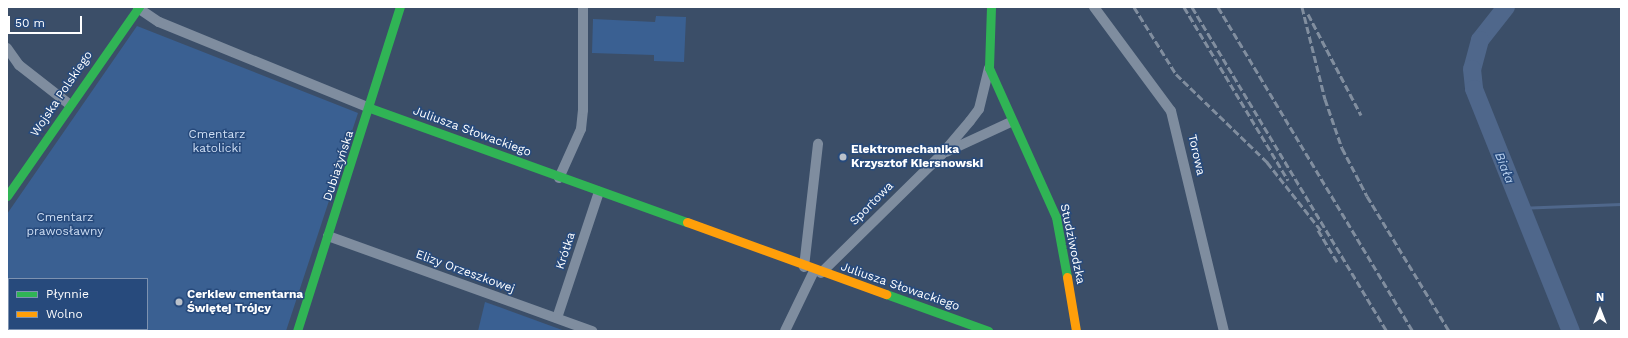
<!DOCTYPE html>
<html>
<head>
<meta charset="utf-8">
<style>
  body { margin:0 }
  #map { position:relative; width:1628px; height:338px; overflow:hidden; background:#3b4e68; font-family:"Work Sans",sans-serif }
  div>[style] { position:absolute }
  .green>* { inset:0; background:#3a6092 }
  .stream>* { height:3px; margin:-1.5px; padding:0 1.5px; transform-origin:1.5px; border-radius:1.5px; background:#4f678b }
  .river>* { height:18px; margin:-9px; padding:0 9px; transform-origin:9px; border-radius:9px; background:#4f678b }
  .street>* { height:10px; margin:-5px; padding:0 5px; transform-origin:5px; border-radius:5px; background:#7f8d9f }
  .fast>* { height:9px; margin:-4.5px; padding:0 4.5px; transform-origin:4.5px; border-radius:4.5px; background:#30b455 }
  .slow>* { height:9px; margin:-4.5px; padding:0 4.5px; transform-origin:4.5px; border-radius:4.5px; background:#ff9f0a }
  .rail>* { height:3px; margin-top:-1.5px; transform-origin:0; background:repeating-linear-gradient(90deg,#818e9f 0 7px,transparent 0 10px) }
  .dots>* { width:11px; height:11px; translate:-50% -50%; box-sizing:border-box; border:2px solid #274a7c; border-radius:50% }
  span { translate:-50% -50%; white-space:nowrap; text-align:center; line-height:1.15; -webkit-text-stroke:3px #274a7c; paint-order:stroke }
  .street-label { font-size:12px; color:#fff }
  .park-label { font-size:12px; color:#cedef4 }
  .poi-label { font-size:12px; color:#fff; font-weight:700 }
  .left { translate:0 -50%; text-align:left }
  .water-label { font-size:13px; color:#b6ceec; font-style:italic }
  .frame { position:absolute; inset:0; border:8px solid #fff; pointer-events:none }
  .legend { position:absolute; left:8px; top:278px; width:140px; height:52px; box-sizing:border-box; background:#274a7c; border:1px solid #7d92b0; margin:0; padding:5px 7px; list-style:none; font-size:12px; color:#fff }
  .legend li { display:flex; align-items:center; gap:8px; height:20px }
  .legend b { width:20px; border:1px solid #7d92b0 }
  .north { position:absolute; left:1580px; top:290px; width:40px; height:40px; -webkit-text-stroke:3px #274a7c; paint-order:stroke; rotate:0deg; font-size:11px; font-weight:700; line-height:16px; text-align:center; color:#fff }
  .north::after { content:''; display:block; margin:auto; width:14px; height:18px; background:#fff; clip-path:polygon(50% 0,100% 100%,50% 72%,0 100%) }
  .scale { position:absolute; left:8px; top:16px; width:74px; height:18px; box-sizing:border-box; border:2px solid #fff; border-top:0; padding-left:5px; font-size:12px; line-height:14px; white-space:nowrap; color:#fff; -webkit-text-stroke:3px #274a7c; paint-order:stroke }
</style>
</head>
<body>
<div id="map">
  <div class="green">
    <div style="clip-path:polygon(656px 16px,686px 17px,684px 62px,654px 61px,654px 55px,592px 53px,593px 19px,655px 22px)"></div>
    <div style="clip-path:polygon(evenodd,137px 26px,358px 113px,286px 331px,7px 331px,7px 214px,137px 26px,9px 279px,147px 279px,147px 329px,9px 329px,9px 279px)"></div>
    <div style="clip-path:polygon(485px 302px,502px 308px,565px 331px,478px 331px)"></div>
  </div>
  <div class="stream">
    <div style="left:1520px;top:208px;width:101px;rotate:-2.3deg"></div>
  </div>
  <div class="river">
    <div style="left:1506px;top:7px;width:42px;rotate:128.2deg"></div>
    <div style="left:1480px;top:40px;width:30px;rotate:105deg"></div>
    <div style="left:1472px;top:69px;width:20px;rotate:84deg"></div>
    <div style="left:1474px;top:89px;width:261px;rotate:68.2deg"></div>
  </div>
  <div class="street">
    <div style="left:1094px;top:7px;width:129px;rotate:53.5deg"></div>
    <div style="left:1171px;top:111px;width:226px;rotate:76.5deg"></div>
    <div style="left:138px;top:8px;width:25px;rotate:34deg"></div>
    <div style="left:159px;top:22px;width:228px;rotate:22.2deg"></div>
    <div style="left:7px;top:48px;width:21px;rotate:55deg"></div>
    <div style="left:19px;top:65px;width:63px;rotate:38deg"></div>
    <div style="left:946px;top:152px;width:72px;rotate:-24.8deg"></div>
    <div style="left:559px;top:178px;width:54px;rotate:-65.8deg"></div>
    <div style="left:581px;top:129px;width:19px;rotate:-84deg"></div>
    <div style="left:583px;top:110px;width:103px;rotate:-90deg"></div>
    <div style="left:328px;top:236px;width:281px;rotate:19.8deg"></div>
    <div style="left:804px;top:267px;width:124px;rotate:-83.5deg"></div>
    <div style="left:821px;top:273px;width:170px;rotate:-44.5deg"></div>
    <div style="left:942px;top:154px;width:43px;rotate:-49.7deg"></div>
    <div style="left:970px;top:121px;width:15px;rotate:-53deg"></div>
    <div style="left:979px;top:109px;width:42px;rotate:-76.3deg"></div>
    <div style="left:557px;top:318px;width:133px;rotate:-71.6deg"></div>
    <div style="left:785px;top:331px;width:67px;rotate:-64.2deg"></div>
  </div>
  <div class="fast">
    <div style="left:991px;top:7px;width:61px;rotate:91.9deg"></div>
    <div style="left:989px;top:68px;width:163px;rotate:65.8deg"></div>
    <div style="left:1056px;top:217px;width:61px;rotate:79.6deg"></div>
    <div style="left:370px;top:108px;width:337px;rotate:19.8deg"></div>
    <div style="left:7px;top:196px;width:231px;rotate:-55.1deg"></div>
    <div style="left:886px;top:294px;width:109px;rotate:19.9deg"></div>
    <div style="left:297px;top:331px;width:340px;rotate:-72.4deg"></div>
  </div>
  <div class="slow">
    <div style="left:687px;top:222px;width:212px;rotate:19.9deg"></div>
    <div style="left:1067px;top:277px;width:55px;rotate:80.5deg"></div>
  </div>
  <div class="rail">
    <div style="left:1134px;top:7px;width:79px;rotate:57.9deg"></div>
    <div style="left:1176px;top:74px;width:127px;rotate:44deg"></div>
    <div style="left:1267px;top:162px;width:90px;rotate:51.7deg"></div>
    <div style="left:1184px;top:7px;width:202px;rotate:59deg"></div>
    <div style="left:1192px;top:7px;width:378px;rotate:59deg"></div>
    <div style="left:1218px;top:7px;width:378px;rotate:59deg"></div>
    <div style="left:1302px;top:7px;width:95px;rotate:76deg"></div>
    <div style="left:1325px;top:99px;width:52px;rotate:70.9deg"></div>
    <div style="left:1342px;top:148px;width:54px;rotate:62.5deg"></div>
    <div style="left:1367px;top:196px;width:158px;rotate:58.7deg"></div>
    <div style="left:1308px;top:14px;width:114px;rotate:62.3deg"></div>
    <div style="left:1318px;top:230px;width:37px;rotate:59deg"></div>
  </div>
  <div class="dots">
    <div style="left:843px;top:157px;background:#bac1ca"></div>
    <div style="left:179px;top:302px;background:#bac1ca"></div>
  </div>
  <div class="street-label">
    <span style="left:62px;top:94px;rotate:-56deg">Wojska Polskiego</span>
    <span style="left:472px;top:132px;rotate:20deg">Juliusza Słowackiego</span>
    <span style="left:1196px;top:155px;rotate:77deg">Torowa</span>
    <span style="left:339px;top:166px;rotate:-72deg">Dubiażyńska</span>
    <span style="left:872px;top:204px;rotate:-45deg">Sportowa</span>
    <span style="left:1072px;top:244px;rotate:78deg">Studziwodzka</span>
    <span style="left:566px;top:251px;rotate:-72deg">Krótka</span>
    <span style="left:465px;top:272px;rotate:20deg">Elizy Orzeszkowej</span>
    <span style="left:900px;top:287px;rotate:19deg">Juliusza Słowackiego</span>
  </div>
  <div class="park-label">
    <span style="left:217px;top:142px">Cmentarz<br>katolicki</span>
    <span style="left:65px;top:225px">Cmentarz<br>prawosławny</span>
  </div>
  <div class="poi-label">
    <span class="left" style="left:851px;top:157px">Elektromechanika<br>Krzysztof Kiersnowski</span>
    <span class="left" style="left:187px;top:302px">Cerkiew cmentarna<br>Świętej Trójcy</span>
  </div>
  <div class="water-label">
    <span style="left:1504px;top:168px;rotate:68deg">Biała</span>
  </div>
  <div class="frame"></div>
  <ul class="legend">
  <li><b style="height:5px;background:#30b455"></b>Płynnie</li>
  <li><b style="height:5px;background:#ff9f0a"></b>Wolno</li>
  </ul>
  <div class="north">N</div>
  <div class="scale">50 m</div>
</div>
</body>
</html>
